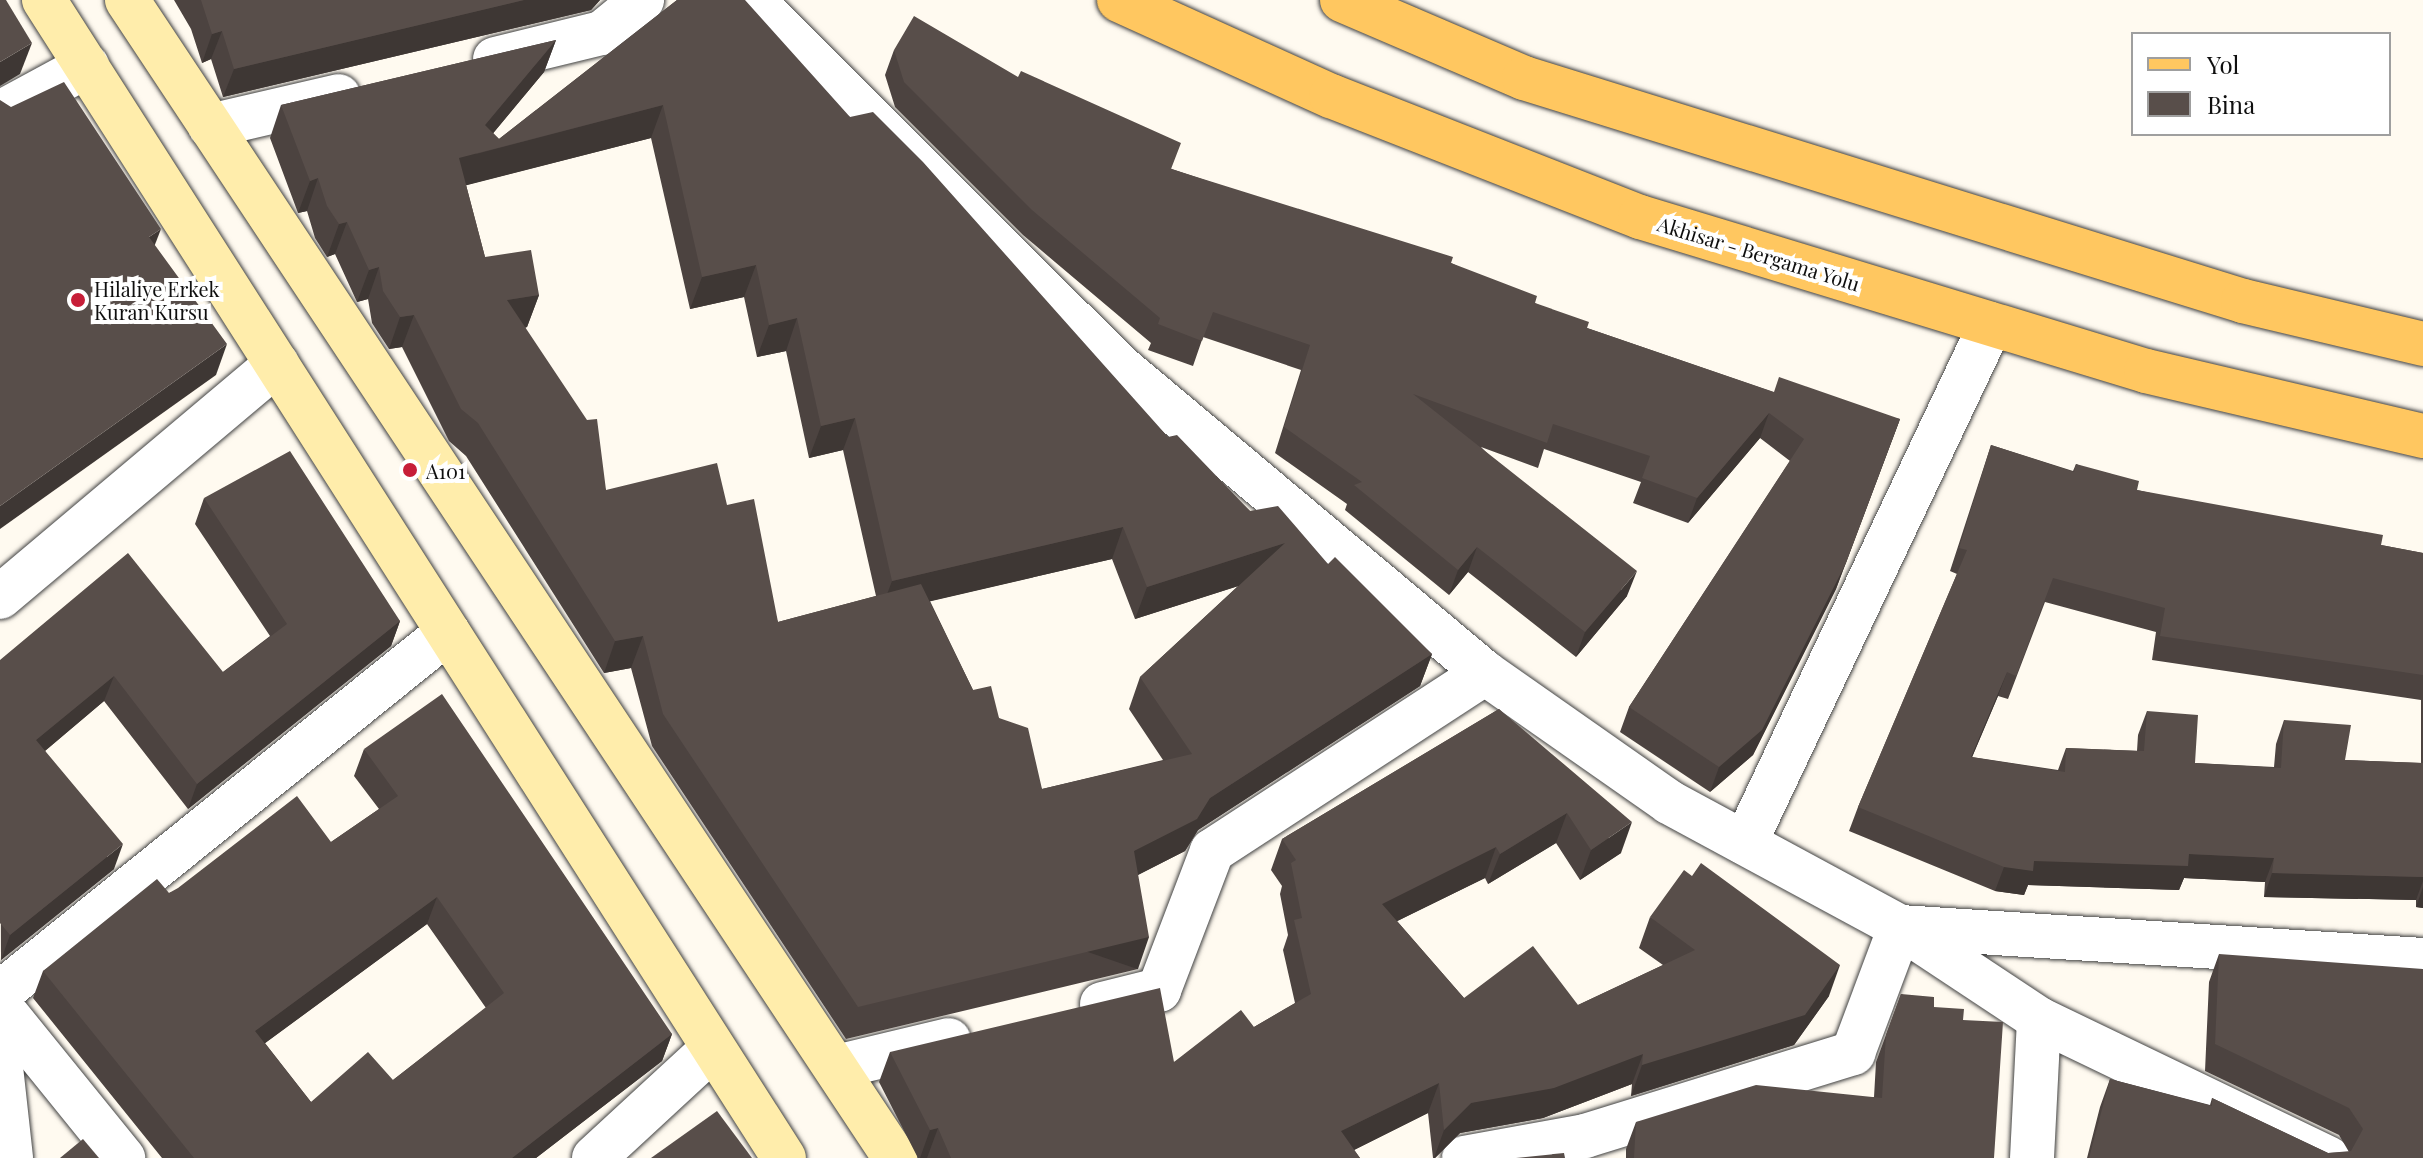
<!DOCTYPE html>
<html>
<head>
<meta charset="utf-8">
<style>
  body { margin:0 }
  #map { position:relative; width:2423px; height:1158px; overflow:hidden; background:#fffaf0; font-family:"Playfair Display",serif }
  div>[style] { position:absolute }
  .roads { filter:drop-shadow(0 0 2px #424242) drop-shadow(0 0 2px #424242) }
  .street>* { height:44px; margin:-22px; padding:0 22px; transform-origin:22px; border-radius:22px; background:#fff }
  .secondary>* { height:44px; margin:-22px; padding:0 22px; transform-origin:22px; border-radius:22px; background:#ffedab }
  .primary>* { height:44px; margin:-22px; padding:0 22px; transform-origin:22px; border-radius:22px; background:#ffc760 }
  .wall>* { inset:0; background:#4c4340 }
  .shaded-wall>* { inset:0; background:#3e3734; transform-origin:0 0 }
  .building>* { inset:0; background:#584e4a }
  .dots>* { width:22px; height:22px; translate:-50% -50%; box-sizing:border-box; border:4px solid #fff; border-radius:50% }
  span { translate:-50% -50%; white-space:nowrap; text-align:center; line-height:1.15; -webkit-text-stroke:8px #fff; paint-order:stroke }
  .street-label { font-size:20px; color:#0f0f0f }
  .poi-label { font-size:20px; color:#0f0f0f }
  .left { translate:0 -50%; text-align:left }
  .legend { position:absolute; left:2131px; top:32px; width:260px; height:104px; box-sizing:border-box; background:#fff; border:2px solid #9f9f9f; margin:0; padding:10px 14px; list-style:none; font-size:24px; color:#0f0f0f }
  .legend li { display:flex; align-items:center; gap:16px; height:40px }
  .legend b { width:40px; border:2px solid #9f9f9f }
</style>
</head>
<body>
<div id="map">
  <div class="roads">
    <div class="street">
      <div style="left:752px;top:0;width:517px;rotate:44.92deg"></div>
      <div style="left:1118px;top:365px;width:479px;rotate:40deg"></div>
      <div style="left:1485px;top:673px;width:225px;rotate:35deg"></div>
      <div style="left:1669px;top:802px;width:263px;rotate:28.4deg"></div>
      <div style="left:1900px;top:927px;width:167px;rotate:33.5deg"></div>
      <div style="left:2039px;top:1019px;width:321px;rotate:25.7deg"></div>
      <div style="left:495px;top:59px;width:110px;rotate:-13.7deg"></div>
      <div style="left:602px;top:33px;width:52px;rotate:-39.5deg"></div>
      <div style="left:0;top:113px;width:99px;rotate:-28.4deg"></div>
      <div style="left:210px;top:126px;width:132px;rotate:-13.1deg"></div>
      <div style="left:0;top:597px;width:362px;rotate:-40.1deg"></div>
      <div style="left:1745px;top:843px;width:574px;rotate:-64.64deg"></div>
      <div style="left:0;top:993px;width:575px;rotate:-38.86deg"></div>
      <div style="left:1102px;top:1004px;width:59px;rotate:-13.8deg"></div>
      <div style="left:1159px;top:990px;width:149px;rotate:-69.1deg"></div>
      <div style="left:1212px;top:851px;width:326px;rotate:-33.1deg"></div>
      <div style="left:0;top:1006px;width:196px;rotate:51deg"></div>
      <div style="left:0;top:1058px;width:101px;rotate:83.7deg"></div>
      <div style="left:836px;top:1067px;width:116px;rotate:-13.4deg"></div>
      <div style="left:594px;top:1158px;width:162px;rotate:-42.7deg"></div>
      <div style="left:1464px;top:1158px;width:123px;rotate:-10.3deg"></div>
      <div style="left:1585px;top:1136px;width:281px;rotate:-17.2deg"></div>
      <div style="left:1853px;top:1053px;width:134px;rotate:-69.5deg"></div>
      <div style="left:1900px;top:927px;width:524px;rotate:3.61deg"></div>
      <div style="left:2032px;top:1158px;width:139px;rotate:-87.1deg"></div>
    </div>
    <div class="secondary">
      <div style="left:44px;top:0;width:1374px;rotate:57.42deg"></div>
      <div style="left:127px;top:0;width:1390px;rotate:56.45deg"></div>
    </div>
    <div class="primary">
      <div style="left:1119px;top:0;width:233px;rotate:24.4deg"></div>
      <div style="left:1331px;top:96px;width:332px;rotate:21.4deg"></div>
      <div style="left:1640px;top:217px;width:529px;rotate:16.93deg"></div>
      <div style="left:2146px;top:371px;width:285px;rotate:13.2deg"></div>
      <div style="left:1342px;top:0;width:198px;rotate:23.2deg"></div>
      <div style="left:1524px;top:78px;width:753px;rotate:17.23deg"></div>
      <div style="left:2243px;top:301px;width:185px;rotate:13.4deg"></div>
    </div>
  </div>
  <div class="wall">
    <div style="clip-path:polygon(174px 0,600px 0,591px 10px,223px 97px,211px 59px,202px 63px,191px 29px)"></div>
    <div style="clip-path:polygon(evenodd,677px 0,850px 117px,1168px 437px,1250px 511px,1328px 564px,1432px 654px,1420px 686px,1198px 830px,1185px 851px,1138px 875px,1138px 969px,846px 1039px,652px 746px,631px 668px,604px 673px,466px 456px,449px 441px,402px 347px,389px 349px,372px 323px,368px 299px,357px 302px,335px 254px,327px 257px,315px 238px,307px 211px,298px 213px,270px 138px,281px 105px,556px 40px,544px 72px,493px 133px,499px 139px,677px 0,651px 138px,690px 309px,744px 297px,757px 357px,786px 351px,809px 458px,843px 450px,876px 596px,778px 622px,727px 505px,606px 490px,525px 328px,527px 327px,539px 295px,485px 257px,466px 185px,651px 138px,677px 0,1112px 559px,1135px 619px,1238px 586px,1140px 677px,1129px 709px,1163px 760px,1042px 789px,999px 718px,973px 690px,930px 601px,1112px 559px)"></div>
    <div style="clip-path:polygon(894px 50px,1172px 169px,1451px 263px,1587px 328px,1773px 392px,1900px 419px,1836px 589px,1753px 755px,1710px 792px,1620px 732px,1629px 707px,1790px 461px,1760px 438px,1688px 523px,1633px 503px,1641px 482px,1544px 449px,1538px 468px,1481px 447px,1627px 596px,1576px 657px,1468px 572px,1449px 595px,1345px 510px,1347px 504px,1275px 453px,1301px 370px,1203px 337px,1193px 366px,1148px 350px,1151px 343px,1023px 235px,895px 107px,885px 75px)"></div>
    <div style="clip-path:polygon(evenodd,1991px 445px,2073px 471px,2076px 464px,2137px 490px,2381px 545px,2423px 553px,2423px 908px,2416px 907px,2416px 900px,2264px 897px,2265px 882px,2184px 878px,2179px 890px,2028px 885px,2024px 895px,1995px 891px,1849px 831px,1858px 807px,1957px 574px,1950px 571px,1991px 445px,2045px 602px,2156px 632px,2152px 660px,2421px 700px,2421px 763px,2345px 760px,2284px 720px,2276px 744px,2274px 767px,2195px 763px,2147px 711px,2138px 735px,2137px 751px,2066px 748px,2058px 770px,1972px 757px,1998px 696px,2008px 699px,2045px 602px)"></div>
    <div style="clip-path:polygon(204px 498px,400px 621px,391px 646px,188px 809px,104px 701px,45px 751px,114px 869px,1px 960px,0 660px,223px 672px,270px 636px,195px 524px)"></div>
    <div style="clip-path:polygon(1499px 709px,1621px 853px,1580px 880px,1556px 843px,1488px 884px,1485px 878px,1397px 921px,1464px 998px,1578px 1005px,1663px 965px,1639px 948px,1650px 917px,1829px 996px,1794px 1045px,1631px 1096px,1632px 1084px,1543px 1118px,1460px 1133px,1435px 1158px,1433px 1158px,1428px 1113px,1354px 1150px,1360px 1158px,918px 1158px,879px 1082px,890px 1052px,1174px 1062px,1254px 1027px,1295px 1003px,1283px 950px,1288px 935px,1280px 894px,1282px 886px,1271px 870px,1282px 839px)"></div>
    <div style="clip-path:polygon(evenodd,364px 749px,672px 1034px,662px 1061px,536px 1158px,162px 1158px,33px 998px,43px 971px,169px 893px,331px 842px,379px 809px,354px 776px,364px 749px,427px 924px,486px 1008px,393px 1080px,311px 1102px,265px 1043px,427px 924px)"></div>
    <div style="clip-path:polygon(2219px 954px,2423px 1158px,2087px 1158px,2100px 1107px,2110px 1079px,2210px 1105px,2212px 1098px,2328px 1153px,2349px 1152px,2339px 1135px,2205px 1071px,2209px 982px)"></div>
    <div style="clip-path:polygon(1901px 994px,1963px 1020px,1994px 1158px,1626px 1158px,1626px 1149px,1636px 1122px,1874px 1097px,1876px 1062px)"></div>
  </div>
  <div class="shaded-wall">
    <div style="clip-path:polygon(524px 0,600px 0,591px 10px,223px 97px,234px 69px)"></div>
    <div style="clip-path:polygon(222px 31px,211px 59px,202px 63px,212px 34px)"></div>
    <div style="clip-path:polygon(556px 40px,544px 72px,476px 154px,663px 105px,651px 138px,448px 190px,459px 158px,485px 125px)"></div>
    <div style="clip-path:polygon(32px 43px,20px 74px,0 86px,0 62px)"></div>
    <div style="clip-path:polygon(318px 178px,307px 211px,298px 213px,310px 181px)"></div>
    <div style="clip-path:polygon(347px 222px,335px 254px,327px 257px,339px 224px)"></div>
    <div style="clip-path:polygon(161px 229px,149px 260px,149px 237px)"></div>
    <div style="clip-path:polygon(756px 265px,744px 297px,690px 309px,702px 277px)"></div>
    <div style="clip-path:polygon(379px 267px,368px 299px,357px 302px,369px 270px)"></div>
    <div style="clip-path:polygon(539px 295px,527px 327px,495px 332px,507px 300px)"></div>
    <div style="clip-path:polygon(414px 315px,402px 347px,389px 349px,400px 317px)"></div>
    <div style="clip-path:polygon(797px 318px,786px 351px,757px 357px,769px 325px)"></div>
    <div style="clip-path:polygon(227px 344px,216px 375px,0 529px,0 506px)"></div>
    <div style="clip-path:polygon(1769px 413px,1760px 438px,1688px 523px,1697px 498px)"></div>
    <div style="clip-path:polygon(855px 418px,843px 450px,809px 458px,821px 426px)"></div>
    <div style="clip-path:polygon(1900px 419px,1836px 589px,1753px 755px,1710px 792px,1719px 767px)"></div>
    <div style="clip-path:polygon(1123px 527px,1112px 559px,880px 613px,892px 581px)"></div>
    <div style="clip-path:polygon(1285px 543px,1273px 575px,1135px 619px,1147px 587px)"></div>
    <div style="clip-path:polygon(1477px 547px,1468px 572px,1449px 595px,1458px 570px)"></div>
    <div style="clip-path:polygon(1637px 571px,1627px 596px,1576px 657px,1585px 632px)"></div>
    <div style="clip-path:polygon(400px 621px,391px 646px,188px 809px,197px 784px)"></div>
    <div style="clip-path:polygon(643px 636px,631px 668px,604px 673px,615px 641px)"></div>
    <div style="clip-path:polygon(1432px 654px,1420px 686px,1198px 830px,1185px 851px,1122px 883px,1134px 851px,1210px 798px)"></div>
    <div style="clip-path:polygon(2007px 672px,1998px 696px,1962px 781px,1971px 757px)"></div>
    <div style="clip-path:polygon(114px 676px,104px 701px,27px 766px,36px 740px)"></div>
    <div style="clip-path:polygon(1567px 813px,1556px 843px,1488px 884px,1500px 854px)"></div>
    <div style="clip-path:polygon(1632px 822px,1621px 853px,1580px 880px,1591px 850px)"></div>
    <div style="clip-path:polygon(123px 844px,114px 869px,1px 960px,10px 935px)"></div>
    <div style="clip-path:polygon(1496px 847px,1485px 878px,1371px 934px,1382px 904px)"></div>
    <div style="clip-path:polygon(2189px 854px,2274px 858px,2265px 882px,2184px 878px,2179px 890px,2028px 885px,2024px 895px,1995px 891px,2004px 867px,2034px 861px)"></div>
    <div style="clip-path:polygon(2272px 873px,2423px 877px,2423px 881px,2416px 900px,2264px 897px)"></div>
    <div style="clip-path:polygon(2423px 887px,2423px 908px,2416px 907px)"></div>
    <div style="clip-path:polygon(437px 897px,427px 924px,245px 1058px,255px 1031px)"></div>
    <div style="left:1149px;top:937px;width:34px;height:299px;rotate:109deg"></div>
    <div style="clip-path:polygon(1840px 965px,1829px 996px,1794px 1045px,1631px 1096px,1642px 1065px)"></div>
    <div style="clip-path:polygon(672px 1034px,662px 1061px,536px 1158px,512px 1158px)"></div>
    <div style="clip-path:polygon(1643px 1054px,1632px 1084px,1543px 1118px,1460px 1133px,1435px 1158px,1434px 1158px,1444px 1130px,1471px 1103px)"></div>
    <div style="clip-path:polygon(1439px 1083px,1428px 1113px,1338px 1158px,1341px 1131px)"></div>
    <div style="clip-path:polygon(938px 1128px,927px 1158px,920px 1158px,930px 1130px)"></div>
  </div>
  <div class="building">
    <div style="clip-path:polygon(0 0,6px 0,32px 43px,0 62px)"></div>
    <div style="clip-path:polygon(201px 0,524px 0,234px 69px,222px 31px,212px 34px)"></div>
    <div style="clip-path:polygon(evenodd,677px 0,745px 0,850px 117px,873px 112px,923px 162px,1168px 437px,1177px 435px,1250px 511px,1278px 506px,1328px 564px,1335px 557px,1432px 654px,1210px 798px,1197px 819px,1134px 851px,1149px 937px,858px 1007px,663px 714px,643px 636px,615px 641px,478px 423px,461px 409px,414px 315px,400px 317px,383px 291px,379px 267px,369px 270px,347px 222px,339px 224px,327px 206px,318px 178px,310px 181px,281px 105px,556px 40px,485px 125px,499px 139px,677px 0,663px 105px,702px 277px,756px 265px,769px 325px,797px 318px,821px 426px,855px 418px,892px 581px,1123px 527px,1147px 587px,1285px 543px,1140px 677px,1192px 754px,1042px 789px,1028px 728px,999px 718px,991px 686px,973px 690px,921px 584px,778px 622px,754px 499px,727px 505px,717px 463px,606px 490px,597px 419px,587px 420px,507px 300px,539px 295px,531px 250px,485px 257px,459px 158px,663px 105px)"></div>
    <div style="clip-path:polygon(914px 16px,1018px 77px,1021px 71px,1181px 143px,1171px 169px,1453px 257px,1451px 263px,1537px 296px,1535px 303px,1589px 322px,1587px 328px,1774px 392px,1779px 377px,1900px 419px,1846px 563px,1762px 730px,1719px 767px,1629px 707px,1804px 439px,1769px 413px,1697px 498px,1642px 478px,1650px 456px,1553px 424px,1547px 443px,1413px 394px,1637px 571px,1585px 632px,1477px 547px,1458px 570px,1354px 485px,1362px 482px,1284px 427px,1310px 345px,1213px 312px,1202px 341px,1158px 324px,1160px 318px,1032px 210px,904px 82px,894px 50px)"></div>
    <div style="clip-path:polygon(64px 82px,161px 229px,149px 237px,227px 344px,0 506px,0 100px,11px 107px)"></div>
    <div style="clip-path:polygon(1991px 445px,2074px 472px,2076px 464px,2139px 481px,2137px 490px,2383px 535px,2381px 545px,2423px 553px,2423px 675px,2160px 636px,2165px 608px,2053px 578px,2016px 676px,2007px 672px,1971px 757px,2065px 772px,2066px 748px,2144px 751px,2147px 711px,2198px 715px,2195px 763px,2281px 768px,2284px 720px,2351px 725px,2345px 760px,2423px 763px,2423px 877px,2272px 873px,2274px 858px,2189px 854px,2188px 866px,2034px 861px,2033px 871px,2004px 867px,1858px 807px,1967px 550px,1959px 548px)"></div>
    <div style="clip-path:polygon(290px 451px,400px 621px,197px 784px,114px 676px,36px 740px,123px 844px,10px 935px,0 923px,0 660px,128px 553px,223px 672px,287px 624px,204px 498px)"></div>
    <div style="clip-path:polygon(evenodd,442px 694px,672px 1034px,512px 1158px,194px 1158px,43px 971px,157px 879px,169px 893px,178px 888px,297px 796px,331px 842px,398px 796px,364px 749px,442px 694px,437px 897px,504px 993px,393px 1080px,368px 1052px,311px 1102px,255px 1031px,437px 897px)"></div>
    <div style="clip-path:polygon(1499px 709px,1632px 822px,1591px 850px,1567px 813px,1500px 854px,1496px 847px,1382px 904px,1464px 998px,1533px 946px,1578px 1005px,1695px 950px,1650px 917px,1684px 870px,1692px 876px,1701px 863px,1840px 965px,1805px 1015px,1642px 1065px,1643px 1054px,1554px 1088px,1471px 1103px,1444px 1130px,1439px 1083px,1341px 1131px,1360px 1158px,951px 1158px,938px 1128px,930px 1130px,890px 1052px,1160px 988px,1174px 1062px,1241px 1010px,1254px 1027px,1311px 994px,1294px 920px,1302px 918px,1291px 863px,1296px 860px,1282px 839px)"></div>
    <div style="clip-path:polygon(2219px 954px,2423px 969px,2423px 1158px,2089px 1158px,2110px 1079px,2212px 1106px,2212px 1098px,2328px 1153px,2351px 1151px,2363px 1129px,2349px 1108px,2215px 1044px)"></div>
    <div style="clip-path:polygon(1901px 994px,1934px 997px,1934px 1007px,1964px 1009px,1963px 1020px,2003px 1022px,1994px 1158px,1634px 1158px,1636px 1122px,1756px 1085px,1882px 1098px,1886px 1035px)"></div>
    <div style="clip-path:polygon(717px 1111px,752px 1158px,651px 1158px)"></div>
    <div style="clip-path:polygon(83px 1139px,99px 1158px,60px 1158px)"></div>
    <div style="clip-path:polygon(1564px 1153px,1565px 1158px,1516px 1158px)"></div>
  </div>
  <div class="dots">
    <div style="left:78px;top:300px;background:#c71e38"></div>
    <div style="left:410px;top:470px;background:#c71e38"></div>
  </div>
  <div class="street-label">
    <span style="left:1759px;top:253px;rotate:17deg">Akhisar - Bergama Yolu</span>
  </div>
  <div class="poi-label">
    <span class="left" style="left:94px;top:300px">Hilaliye Erkek<br>Kuran Kursu</span>
    <span class="left" style="left:426px;top:470px">A101</span>
  </div>
  <ul class="legend">
  <li><b style="height:10px;background:#ffc760"></b>Yol</li>
  <li><b style="height:22px;background:#584e4a"></b>Bina</li>
  </ul>
</div>
</body>
</html>
